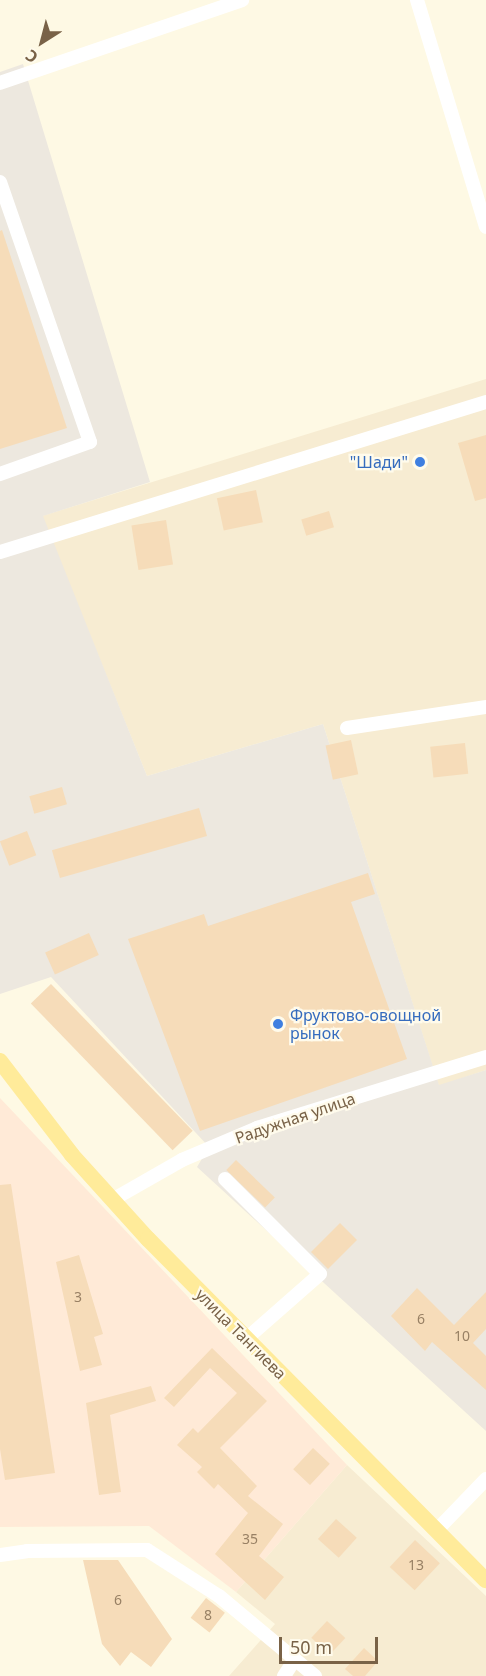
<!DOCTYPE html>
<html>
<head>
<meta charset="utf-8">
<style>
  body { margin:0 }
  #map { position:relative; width:486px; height:1676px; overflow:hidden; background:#fef9e4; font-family:"Noto Sans",sans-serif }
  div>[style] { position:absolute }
  .residential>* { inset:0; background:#f7ecd2 }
  .commercial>* { inset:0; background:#ffead7 }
  .industrial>* { inset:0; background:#ede8df }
  .building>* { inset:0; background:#f6dcb9; transform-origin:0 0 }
  .minor>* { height:14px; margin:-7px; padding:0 7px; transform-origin:7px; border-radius:7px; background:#fff }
  .major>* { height:16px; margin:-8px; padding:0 8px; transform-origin:8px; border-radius:8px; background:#ffeb9a }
  .dots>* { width:16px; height:16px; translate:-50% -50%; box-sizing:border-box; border:3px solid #fffbec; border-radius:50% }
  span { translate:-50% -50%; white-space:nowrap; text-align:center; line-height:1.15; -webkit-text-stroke:4.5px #fffbec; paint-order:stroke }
  .number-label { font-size:14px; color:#988064 }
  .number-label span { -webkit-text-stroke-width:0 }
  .shop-label { font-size:16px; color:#366cbe }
  .right { translate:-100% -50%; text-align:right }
  .left { translate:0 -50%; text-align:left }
  .street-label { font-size:16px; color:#796247 }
  .north { position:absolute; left:12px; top:12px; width:60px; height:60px; -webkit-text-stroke:4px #fffbec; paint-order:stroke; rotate:216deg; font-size:16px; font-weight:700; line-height:24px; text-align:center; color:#796247 }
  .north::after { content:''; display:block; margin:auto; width:21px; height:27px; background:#796247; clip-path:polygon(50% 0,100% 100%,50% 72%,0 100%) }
  .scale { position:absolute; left:279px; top:1637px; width:99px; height:27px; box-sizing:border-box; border:3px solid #796247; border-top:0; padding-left:8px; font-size:18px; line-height:21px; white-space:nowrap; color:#796247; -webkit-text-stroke:4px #fffbec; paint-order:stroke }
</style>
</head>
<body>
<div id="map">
  <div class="residential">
    <div style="clip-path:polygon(486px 379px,486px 1070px,439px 1086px,323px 724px,147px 776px,42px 516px)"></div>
    <div style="clip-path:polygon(347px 1465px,486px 1596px,486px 1676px,229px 1676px,275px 1624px,236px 1592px)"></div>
  </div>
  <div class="commercial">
    <div style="clip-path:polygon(0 1098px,347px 1465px,236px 1592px,149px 1526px,0 1527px)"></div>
  </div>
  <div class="industrial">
    <div style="clip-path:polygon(23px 64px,150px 482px,43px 516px,147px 776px,323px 724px,439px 1085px,486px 1070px,486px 1431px,197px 1167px,209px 1147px,51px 977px,0 994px,0 72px)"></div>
  </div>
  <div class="building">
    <div style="clip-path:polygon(2px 230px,67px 428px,0 449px,0 231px)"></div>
    <div style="clip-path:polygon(486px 435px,486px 498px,475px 501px,458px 443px)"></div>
    <div style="left:256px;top:490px;width:33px;height:40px;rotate:78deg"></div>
    <div style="left:329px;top:511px;width:17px;height:29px;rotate:73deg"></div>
    <div style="left:166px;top:520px;width:45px;height:35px;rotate:81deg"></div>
    <div style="left:351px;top:740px;width:35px;height:26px;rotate:78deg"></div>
    <div style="left:465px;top:743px;width:31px;height:35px;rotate:84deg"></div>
    <div style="left:62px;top:787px;width:18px;height:34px;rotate:74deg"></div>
    <div style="left:199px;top:808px;width:29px;height:153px;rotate:74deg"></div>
    <div style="left:27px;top:831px;width:26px;height:29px;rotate:69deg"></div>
    <div style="clip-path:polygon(368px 873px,375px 894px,351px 902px,407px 1059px,200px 1131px,128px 939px,204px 914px,208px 926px)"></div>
    <div style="left:89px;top:933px;width:24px;height:48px;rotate:66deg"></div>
    <div style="left:51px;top:984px;width:204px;height:28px;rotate:46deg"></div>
    <div style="left:236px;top:1160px;width:54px;height:14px;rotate:44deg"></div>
    <div style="clip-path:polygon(11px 1184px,55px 1473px,5px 1480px,0 1449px,0 1185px)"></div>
    <div style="left:340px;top:1223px;width:24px;height:41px;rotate:45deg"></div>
    <div style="clip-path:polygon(79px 1255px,103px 1334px,94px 1337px,102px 1365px,80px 1371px,56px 1262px)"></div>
    <div style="clip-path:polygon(417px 1288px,454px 1325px,486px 1292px,486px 1329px,473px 1343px,486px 1356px,486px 1390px,432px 1342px,425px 1351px,391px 1316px)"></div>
    <div style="clip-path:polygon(212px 1348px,267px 1401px,220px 1448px,257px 1486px,248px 1496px,283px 1524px,259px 1556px,284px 1577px,265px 1600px,215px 1554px,248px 1513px,218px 1484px,214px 1489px,197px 1472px,202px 1467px,177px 1445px,193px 1428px,198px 1433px,237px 1393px,210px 1368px,174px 1407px,164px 1398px)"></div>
    <div style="clip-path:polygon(151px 1386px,156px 1401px,110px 1415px,121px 1492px,99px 1495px,86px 1403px)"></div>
    <div style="left:313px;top:1448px;width:23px;height:29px;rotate:43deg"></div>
    <div style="left:336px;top:1519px;width:28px;height:27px;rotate:42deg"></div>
    <div style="left:415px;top:1540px;width:34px;height:37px;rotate:43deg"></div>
    <div style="clip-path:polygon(83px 1560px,118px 1560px,172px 1639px,151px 1667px,131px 1652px,120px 1666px,102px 1644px)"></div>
    <div style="left:206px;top:1598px;width:24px;height:25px;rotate:38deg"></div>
    <div style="left:327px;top:1621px;width:25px;height:23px;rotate:43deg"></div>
    <div style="clip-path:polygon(364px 1648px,378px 1661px,365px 1676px,353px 1676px,345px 1669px)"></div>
  </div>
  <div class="minor">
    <div style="left:417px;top:0;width:237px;rotate:73.1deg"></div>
    <div style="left:0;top:83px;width:256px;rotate:-18.9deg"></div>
    <div style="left:0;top:182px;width:275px;rotate:70.9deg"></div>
    <div style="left:90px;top:442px;width:96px;rotate:160.4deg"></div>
    <div style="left:0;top:552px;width:509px;rotate:-17.15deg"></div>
    <div style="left:347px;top:728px;width:141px;rotate:-8.6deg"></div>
    <div style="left:225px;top:1179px;width:134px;rotate:45deg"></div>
    <div style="left:320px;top:1274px;width:98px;rotate:138.7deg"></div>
    <div style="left:112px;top:1200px;width:81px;rotate:-29.7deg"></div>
    <div style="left:182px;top:1160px;width:82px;rotate:-23.1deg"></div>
    <div style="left:257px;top:1128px;width:240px;rotate:-17.2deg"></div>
    <div style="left:436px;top:1531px;width:72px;rotate:-46.1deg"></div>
    <div style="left:0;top:1555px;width:27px;rotate:-8deg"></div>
    <div style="left:27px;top:1551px;width:120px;rotate:-0.5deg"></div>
    <div style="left:147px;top:1550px;width:85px;rotate:32.6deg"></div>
    <div style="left:219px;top:1596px;width:125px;rotate:39.8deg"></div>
    <div style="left:284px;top:1676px;width:20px;rotate:-57deg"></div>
  </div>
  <div class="major">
    <div style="left:0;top:1061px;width:118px;rotate:52.5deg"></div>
    <div style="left:72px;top:1155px;width:113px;rotate:47.9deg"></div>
    <div style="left:148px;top:1239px;width:480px;rotate:45.3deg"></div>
  </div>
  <div class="dots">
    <div style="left:420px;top:462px;background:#3f7fe0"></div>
    <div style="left:278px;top:1024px;background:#3f7fe0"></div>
  </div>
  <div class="number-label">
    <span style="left:78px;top:1297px">3</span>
    <span style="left:421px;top:1319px">6</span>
    <span style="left:462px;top:1336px">10</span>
    <span style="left:250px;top:1539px">35</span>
    <span style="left:416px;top:1565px">13</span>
    <span style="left:118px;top:1600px">6</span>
    <span style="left:208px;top:1615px">8</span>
  </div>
  <div class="shop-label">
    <span class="right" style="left:408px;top:462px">"Шади"</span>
    <span class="left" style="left:290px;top:1024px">Фруктово-овощной<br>рынок</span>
  </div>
  <div class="street-label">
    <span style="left:295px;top:1118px;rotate:-19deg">Радужная улица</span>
    <span style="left:241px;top:1334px;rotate:45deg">улица Тангиева</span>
  </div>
  <div class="north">С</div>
  <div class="scale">50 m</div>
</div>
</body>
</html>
